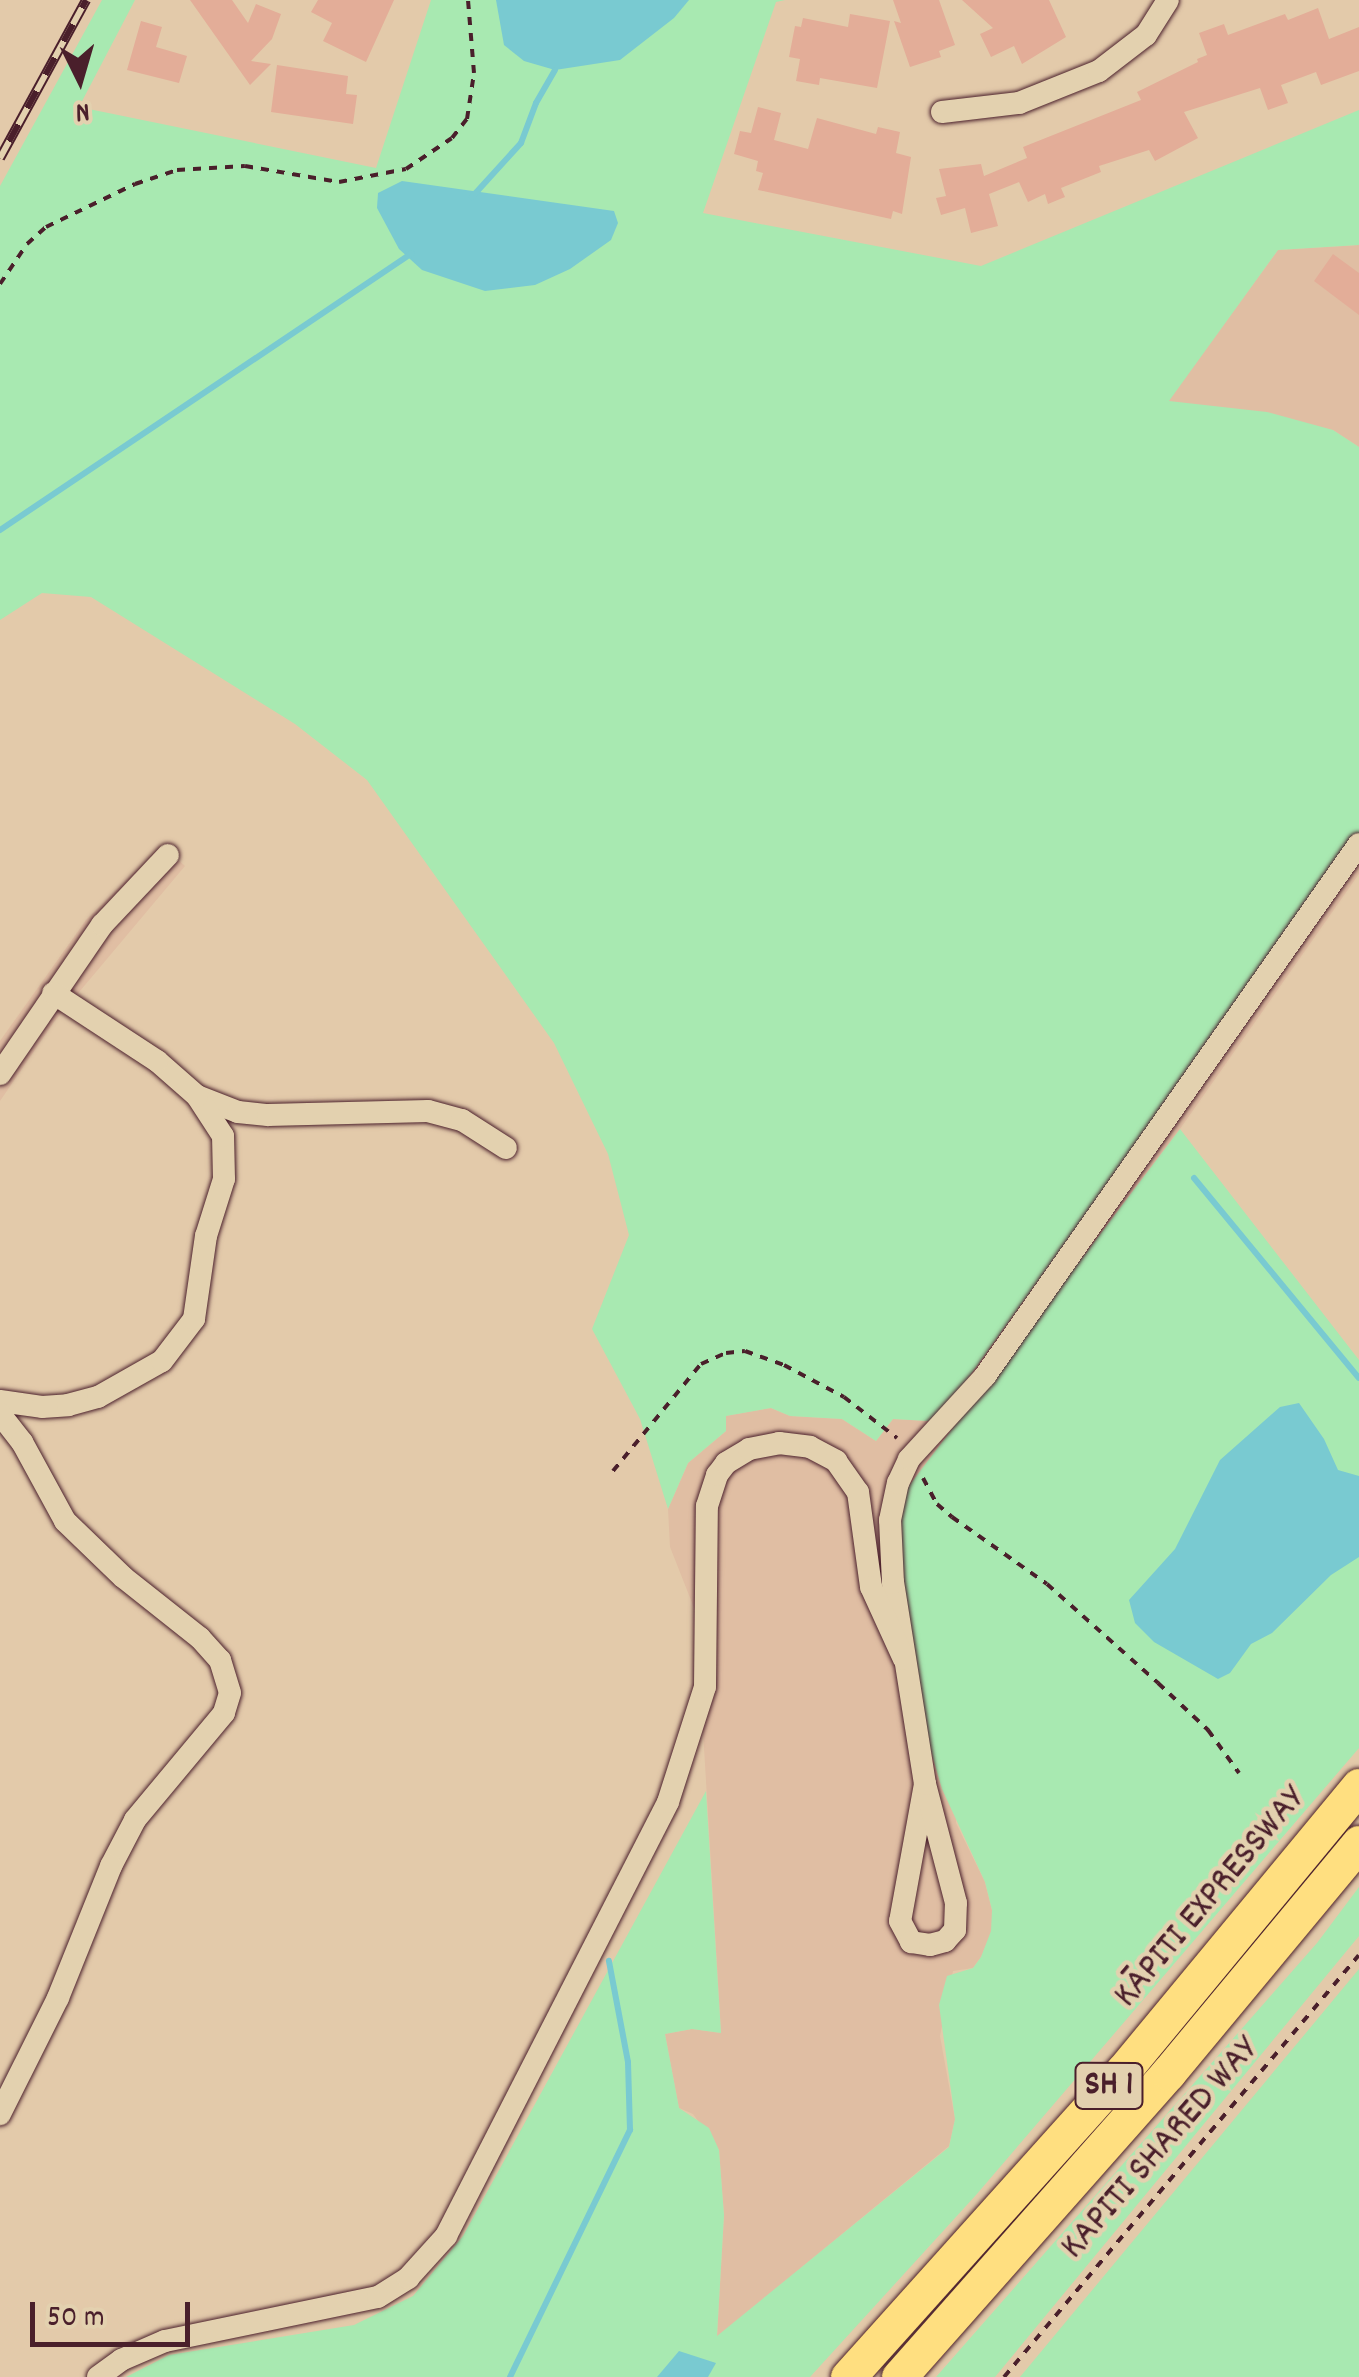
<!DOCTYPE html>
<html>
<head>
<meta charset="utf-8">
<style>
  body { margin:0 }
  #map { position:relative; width:1359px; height:2377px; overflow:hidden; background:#e3caaa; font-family:Dekko,sans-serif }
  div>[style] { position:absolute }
  .built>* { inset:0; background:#e0bea3 }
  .green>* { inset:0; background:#a8e9b1 }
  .water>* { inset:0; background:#79cad1 }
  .stream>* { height:6px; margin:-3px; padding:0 3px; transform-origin:3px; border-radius:3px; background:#79cad1 }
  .building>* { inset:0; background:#e3ad98 }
  .path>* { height:4px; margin-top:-2px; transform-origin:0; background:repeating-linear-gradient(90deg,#4a1f2b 0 8px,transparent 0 16px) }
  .roads { filter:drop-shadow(0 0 2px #4a1f2b) drop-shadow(0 0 2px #4a1f2b) }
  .minor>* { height:22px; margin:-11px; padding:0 11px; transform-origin:11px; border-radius:11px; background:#e3d1af }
  .highway>* { height:35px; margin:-17.5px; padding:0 17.5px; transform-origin:17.5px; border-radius:17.5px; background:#ffdf80 }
  .rail>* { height:10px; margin-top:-5px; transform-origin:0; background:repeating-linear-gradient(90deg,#e3d1af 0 19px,#4a1f2b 0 38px); box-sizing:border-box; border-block:2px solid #4a1f2b }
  span { translate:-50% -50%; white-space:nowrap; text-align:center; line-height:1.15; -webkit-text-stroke:9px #e3d1af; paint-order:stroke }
  .shield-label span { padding:2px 8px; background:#e3d1af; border:2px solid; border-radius:8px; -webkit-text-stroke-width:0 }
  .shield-label { font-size:35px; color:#4a1f2b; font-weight:700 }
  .street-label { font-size:38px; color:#4a1f2b }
  .north { position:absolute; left:30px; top:30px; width:100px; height:100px; -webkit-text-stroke:8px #e3d1af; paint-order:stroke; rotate:175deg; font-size:28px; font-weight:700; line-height:40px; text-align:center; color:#4a1f2b }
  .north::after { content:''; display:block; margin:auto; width:35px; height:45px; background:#4a1f2b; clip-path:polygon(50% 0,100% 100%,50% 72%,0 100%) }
  .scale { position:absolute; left:30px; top:2302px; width:160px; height:45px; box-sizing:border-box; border:5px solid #4a1f2b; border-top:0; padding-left:12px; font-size:30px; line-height:35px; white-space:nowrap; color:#4a1f2b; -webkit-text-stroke:8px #e3d1af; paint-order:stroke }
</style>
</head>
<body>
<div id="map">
  <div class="built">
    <div style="clip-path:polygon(1359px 245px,1359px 447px,1333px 430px,1168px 401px,1278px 250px)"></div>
    <div style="clip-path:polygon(1359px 834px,1359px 874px,1180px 1129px,961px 1417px,956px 1823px,985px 1882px,992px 1910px,992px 1931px,981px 1957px,973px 1968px,953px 1971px,940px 2036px,955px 2119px,949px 2146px,717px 2337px,724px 2215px,719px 2150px,693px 2114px,679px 2108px,665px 2034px,692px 2029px,721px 2033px,696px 1613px,670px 1547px,668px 1509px,688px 1463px,726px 1431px,725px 1416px,771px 1408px,790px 1416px,842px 1419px,876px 1441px,893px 1419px,928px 1421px)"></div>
    <div style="clip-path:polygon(162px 845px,185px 866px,54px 1022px,0 1101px,0 1041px,86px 920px)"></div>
  </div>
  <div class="green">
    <div style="clip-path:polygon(102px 0,135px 0,79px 107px,376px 168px,431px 0,785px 0,776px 2px,703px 213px,981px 266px,1359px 110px,1359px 245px,1278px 250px,1169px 401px,1267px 412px,1333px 430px,1359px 447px,1359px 834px,946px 1409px,928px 1421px,893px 1419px,876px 1441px,842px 1419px,790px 1416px,771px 1408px,726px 1416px,726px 1431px,688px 1463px,668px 1509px,640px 1419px,592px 1329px,629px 1235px,608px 1154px,554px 1043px,367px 780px,295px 724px,91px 597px,42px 593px,0 620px,0 186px)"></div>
    <div style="clip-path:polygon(1180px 1129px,1359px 1360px,1359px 1748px,976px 2195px,810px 2377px,126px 2377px,169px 2355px,354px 2325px,413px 2296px,463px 2236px,706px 1791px,721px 2033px,692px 2029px,665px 2034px,679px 2108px,709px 2128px,719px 2150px,724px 2215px,717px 2336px,949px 2147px,955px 2119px,939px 2005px,947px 1976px,973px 1968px,981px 1957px,991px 1931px,992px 1910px,985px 1882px,942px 1789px,919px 1711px,906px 1618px,900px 1521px,908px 1487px)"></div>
    <div style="clip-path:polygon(1359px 1887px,1359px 1936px,995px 2377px,936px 2377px,1317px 1943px)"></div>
    <div style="clip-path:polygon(1359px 1969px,1359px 2377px,1020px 2377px)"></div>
  </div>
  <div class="water">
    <div style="clip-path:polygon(496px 0,689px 0,674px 18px,620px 60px,555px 70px,524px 61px,504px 45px)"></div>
    <div style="clip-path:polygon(402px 181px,614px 211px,618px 223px,611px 240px,570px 269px,535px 285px,485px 291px,422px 270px,399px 249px,377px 208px,378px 193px)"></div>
    <div style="clip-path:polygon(1299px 1403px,1324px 1439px,1338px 1470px,1359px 1476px,1359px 1557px,1331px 1575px,1272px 1633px,1251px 1644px,1230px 1673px,1218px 1679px,1154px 1642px,1135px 1623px,1129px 1600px,1175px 1549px,1220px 1460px,1280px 1407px)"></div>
    <div style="clip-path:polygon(679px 2351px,716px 2363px,708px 2377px,657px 2377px)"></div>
  </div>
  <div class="stream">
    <div style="left:472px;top:197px;width:73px;rotate:-47.8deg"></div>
    <div style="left:521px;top:143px;width:43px;rotate:-69.4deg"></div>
    <div style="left:536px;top:103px;width:38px;rotate:-60deg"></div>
    <div style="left:0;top:530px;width:496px;rotate:-33.9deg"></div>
    <div style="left:1194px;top:1178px;width:259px;rotate:50.5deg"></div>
    <div style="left:510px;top:2377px;width:275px;rotate:-64.1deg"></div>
    <div style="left:630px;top:2130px;width:68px;rotate:-91.7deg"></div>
    <div style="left:628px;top:2062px;width:103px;rotate:-100.7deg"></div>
  </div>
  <div class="building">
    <div style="clip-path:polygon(190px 0,232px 0,248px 23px,256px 4px,281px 14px,272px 39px,251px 61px,271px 64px,250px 85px)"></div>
    <div style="clip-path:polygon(318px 0,394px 0,366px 62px,323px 41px,332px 23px,311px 12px)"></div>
    <div style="clip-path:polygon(893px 0,939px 0,955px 45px,939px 51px,941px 57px,910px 67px,894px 21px,901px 23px)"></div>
    <div style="clip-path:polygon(962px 0,1049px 0,1066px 37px,1022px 64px,1014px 46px,991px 57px,980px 34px,993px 28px)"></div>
    <div style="clip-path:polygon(1318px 8px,1329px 39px,1359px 27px,1359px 71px,1321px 85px,1316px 72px,1281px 85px,1288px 103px,1268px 110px,1260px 88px,1184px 112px,1198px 138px,1155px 161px,1149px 150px,1099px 166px,1101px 172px,1061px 188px,1065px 197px,1048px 204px,1045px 194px,1028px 202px,1019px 182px,989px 194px,998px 226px,971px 233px,965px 208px,941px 215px,936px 198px,946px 196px,939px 169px,981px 164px,984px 176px,1027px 158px,1023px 147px,1141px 100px,1137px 92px,1198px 62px,1197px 59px,1207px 55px,1199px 33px,1224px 24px,1228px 35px,1285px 14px,1288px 20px)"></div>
    <div style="clip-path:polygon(850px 14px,890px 21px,877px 88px,820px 78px,819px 85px,796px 81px,800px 59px,789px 57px,795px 26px,801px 27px,803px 18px,848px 27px)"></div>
    <div style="clip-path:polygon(141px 21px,162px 27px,156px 47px,187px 56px,179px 83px,127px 70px)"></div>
    <div style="clip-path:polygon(277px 65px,348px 76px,346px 94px,357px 95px,353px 124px,271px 112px)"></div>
    <div style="clip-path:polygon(758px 107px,781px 113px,774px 140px,808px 149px,817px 118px,876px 134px,878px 127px,900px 132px,896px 153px,911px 157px,902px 214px,893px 211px,891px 219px,758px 190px,763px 173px,756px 171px,758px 161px,734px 154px,740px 131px,751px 133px)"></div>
    <div style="clip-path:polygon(1333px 254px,1359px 273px,1359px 315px,1314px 281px)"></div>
  </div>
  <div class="path">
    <div style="left:0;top:284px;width:48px;rotate:-56deg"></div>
    <div style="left:27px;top:244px;width:25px;rotate:-42deg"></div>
    <div style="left:46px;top:227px;width:99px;rotate:-25.8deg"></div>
    <div style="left:135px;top:184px;width:44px;rotate:-18.4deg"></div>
    <div style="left:177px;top:170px;width:68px;rotate:-3.4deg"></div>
    <div style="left:245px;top:166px;width:95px;rotate:9.7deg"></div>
    <div style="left:339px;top:182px;width:68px;rotate:-11deg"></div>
    <div style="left:406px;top:169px;width:55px;rotate:-34deg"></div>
    <div style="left:452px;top:138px;width:24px;rotate:-52deg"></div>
    <div style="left:467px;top:119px;width:47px;rotate:-81.3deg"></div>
    <div style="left:474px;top:73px;width:73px;rotate:-94.7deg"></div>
    <div style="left:613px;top:1471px;width:139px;rotate:-50.6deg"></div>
    <div style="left:701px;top:1364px;width:27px;rotate:-24deg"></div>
    <div style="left:726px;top:1353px;width:19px;rotate:-6deg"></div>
    <div style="left:745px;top:1351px;width:41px;rotate:19.7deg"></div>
    <div style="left:784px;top:1365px;width:68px;rotate:28.1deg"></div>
    <div style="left:844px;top:1397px;width:67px;rotate:37.7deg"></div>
    <div style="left:923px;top:1478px;width:30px;rotate:62deg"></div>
    <div style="left:937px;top:1504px;width:20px;rotate:41deg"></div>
    <div style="left:952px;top:1517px;width:116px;rotate:35.2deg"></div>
    <div style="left:1047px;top:1584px;width:149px;rotate:41.7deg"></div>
    <div style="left:1158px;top:1683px;width:69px;rotate:43.2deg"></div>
    <div style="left:1208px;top:1730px;width:53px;rotate:54.2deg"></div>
    <div style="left:1004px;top:2377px;width:551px;rotate:-49.93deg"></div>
  </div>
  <div class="roads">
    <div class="minor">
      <div style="left:942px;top:112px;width:78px;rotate:-6.7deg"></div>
      <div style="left:1019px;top:103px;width:86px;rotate:-21.8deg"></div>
      <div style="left:1099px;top:71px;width:59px;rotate:-37.5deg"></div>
      <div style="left:1146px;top:35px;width:41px;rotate:-57.8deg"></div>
      <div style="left:0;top:1074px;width:181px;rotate:-55.6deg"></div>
      <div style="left:102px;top:925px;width:96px;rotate:-46.7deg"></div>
      <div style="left:197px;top:1096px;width:44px;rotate:21.3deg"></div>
      <div style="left:238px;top:1112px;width:30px;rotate:6deg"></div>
      <div style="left:268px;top:1115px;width:160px;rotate:-1.4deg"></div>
      <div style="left:428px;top:1111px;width:35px;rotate:15deg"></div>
      <div style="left:462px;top:1120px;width:52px;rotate:32.5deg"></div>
      <div style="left:0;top:1401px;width:42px;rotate:8.1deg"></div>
      <div style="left:42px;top:1407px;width:26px;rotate:-4deg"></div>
      <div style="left:68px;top:1405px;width:31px;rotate:-15deg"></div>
      <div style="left:98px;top:1397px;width:73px;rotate:-29.4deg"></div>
      <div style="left:162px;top:1361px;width:53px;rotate:-52.7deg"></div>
      <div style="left:194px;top:1319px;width:84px;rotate:-81.8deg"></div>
      <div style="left:206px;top:1236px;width:60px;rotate:-72.5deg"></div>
      <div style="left:224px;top:1179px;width:43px;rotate:-91.3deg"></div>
      <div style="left:223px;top:1136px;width:48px;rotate:-123deg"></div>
      <div style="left:197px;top:1096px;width:53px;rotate:-138.8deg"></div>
      <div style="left:157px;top:1061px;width:124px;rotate:-146.8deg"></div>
      <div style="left:0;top:1414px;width:36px;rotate:52deg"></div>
      <div style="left:22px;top:1442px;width:90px;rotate:61.4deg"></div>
      <div style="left:65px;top:1521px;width:81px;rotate:44deg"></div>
      <div style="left:123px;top:1577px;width:98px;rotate:38.4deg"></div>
      <div style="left:200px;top:1638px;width:30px;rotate:48deg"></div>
      <div style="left:220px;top:1660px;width:34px;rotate:73deg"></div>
      <div style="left:230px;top:1693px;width:21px;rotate:107deg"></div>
      <div style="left:224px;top:1713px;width:139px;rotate:129.8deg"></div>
      <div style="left:135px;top:1820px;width:52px;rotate:117.6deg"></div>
      <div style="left:111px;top:1866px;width:142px;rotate:111.9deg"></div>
      <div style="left:58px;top:1998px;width:130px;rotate:116.6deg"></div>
      <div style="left:925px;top:1784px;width:139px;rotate:100.3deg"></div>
      <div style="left:900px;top:1921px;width:24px;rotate:62deg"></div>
      <div style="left:911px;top:1942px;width:19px;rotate:9deg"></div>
      <div style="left:930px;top:1945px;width:16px;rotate:-15deg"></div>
      <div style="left:945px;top:1941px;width:15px;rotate:-48deg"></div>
      <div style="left:955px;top:1930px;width:27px;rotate:-88deg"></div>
      <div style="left:956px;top:1903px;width:123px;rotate:-104.6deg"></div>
      <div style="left:925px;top:1784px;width:204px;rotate:-99deg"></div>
      <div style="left:893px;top:1583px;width:63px;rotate:-92.7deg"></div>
      <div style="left:890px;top:1520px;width:38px;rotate:-78deg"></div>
      <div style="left:898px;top:1483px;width:26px;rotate:-65deg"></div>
      <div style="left:909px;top:1459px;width:113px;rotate:-47.5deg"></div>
      <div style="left:985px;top:1376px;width:650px;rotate:-54.89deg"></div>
      <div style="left:98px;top:2377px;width:29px;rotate:-36deg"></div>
      <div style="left:121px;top:2360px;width:48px;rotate:-23.4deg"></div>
      <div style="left:165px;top:2341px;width:217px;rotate:-11.7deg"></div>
      <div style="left:378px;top:2297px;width:36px;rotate:-32deg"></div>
      <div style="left:408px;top:2278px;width:57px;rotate:-47.9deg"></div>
      <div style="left:446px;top:2236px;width:487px;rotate:-62.9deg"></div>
      <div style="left:668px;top:1802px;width:121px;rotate:-72.2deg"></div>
      <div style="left:705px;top:1687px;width:181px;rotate:-89.4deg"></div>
      <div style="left:707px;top:1506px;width:33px;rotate:-72deg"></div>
      <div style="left:717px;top:1475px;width:15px;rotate:-53deg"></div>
      <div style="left:726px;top:1463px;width:27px;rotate:-31deg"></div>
      <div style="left:749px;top:1449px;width:31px;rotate:-11deg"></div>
      <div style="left:779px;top:1443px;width:31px;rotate:7deg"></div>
      <div style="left:810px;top:1447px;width:30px;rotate:28deg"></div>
      <div style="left:836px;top:1461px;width:38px;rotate:55deg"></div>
      <div style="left:858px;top:1492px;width:96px;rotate:82.2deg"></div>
      <div style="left:871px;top:1587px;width:79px;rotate:65.4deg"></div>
    </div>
    <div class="highway">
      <div style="left:848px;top:2377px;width:411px;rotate:-48.1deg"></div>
      <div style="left:1123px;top:2071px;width:370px;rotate:-50.4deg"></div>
      <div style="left:899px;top:2377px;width:406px;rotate:-48.5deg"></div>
      <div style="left:1168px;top:2073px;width:299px;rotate:-50.3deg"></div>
    </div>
  </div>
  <div class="rail">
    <div style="left:0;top:158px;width:180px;rotate:-61.4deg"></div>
  </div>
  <div class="shield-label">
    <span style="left:1109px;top:2086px">SH 1</span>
  </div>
  <div class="street-label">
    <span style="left:1211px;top:1898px;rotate:-50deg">KĀPITI EXPRESSWAY</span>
    <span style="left:1161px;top:2149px;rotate:-49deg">KAPITI SHARED WAY</span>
  </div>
  <div class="north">N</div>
  <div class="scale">50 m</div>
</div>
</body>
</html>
